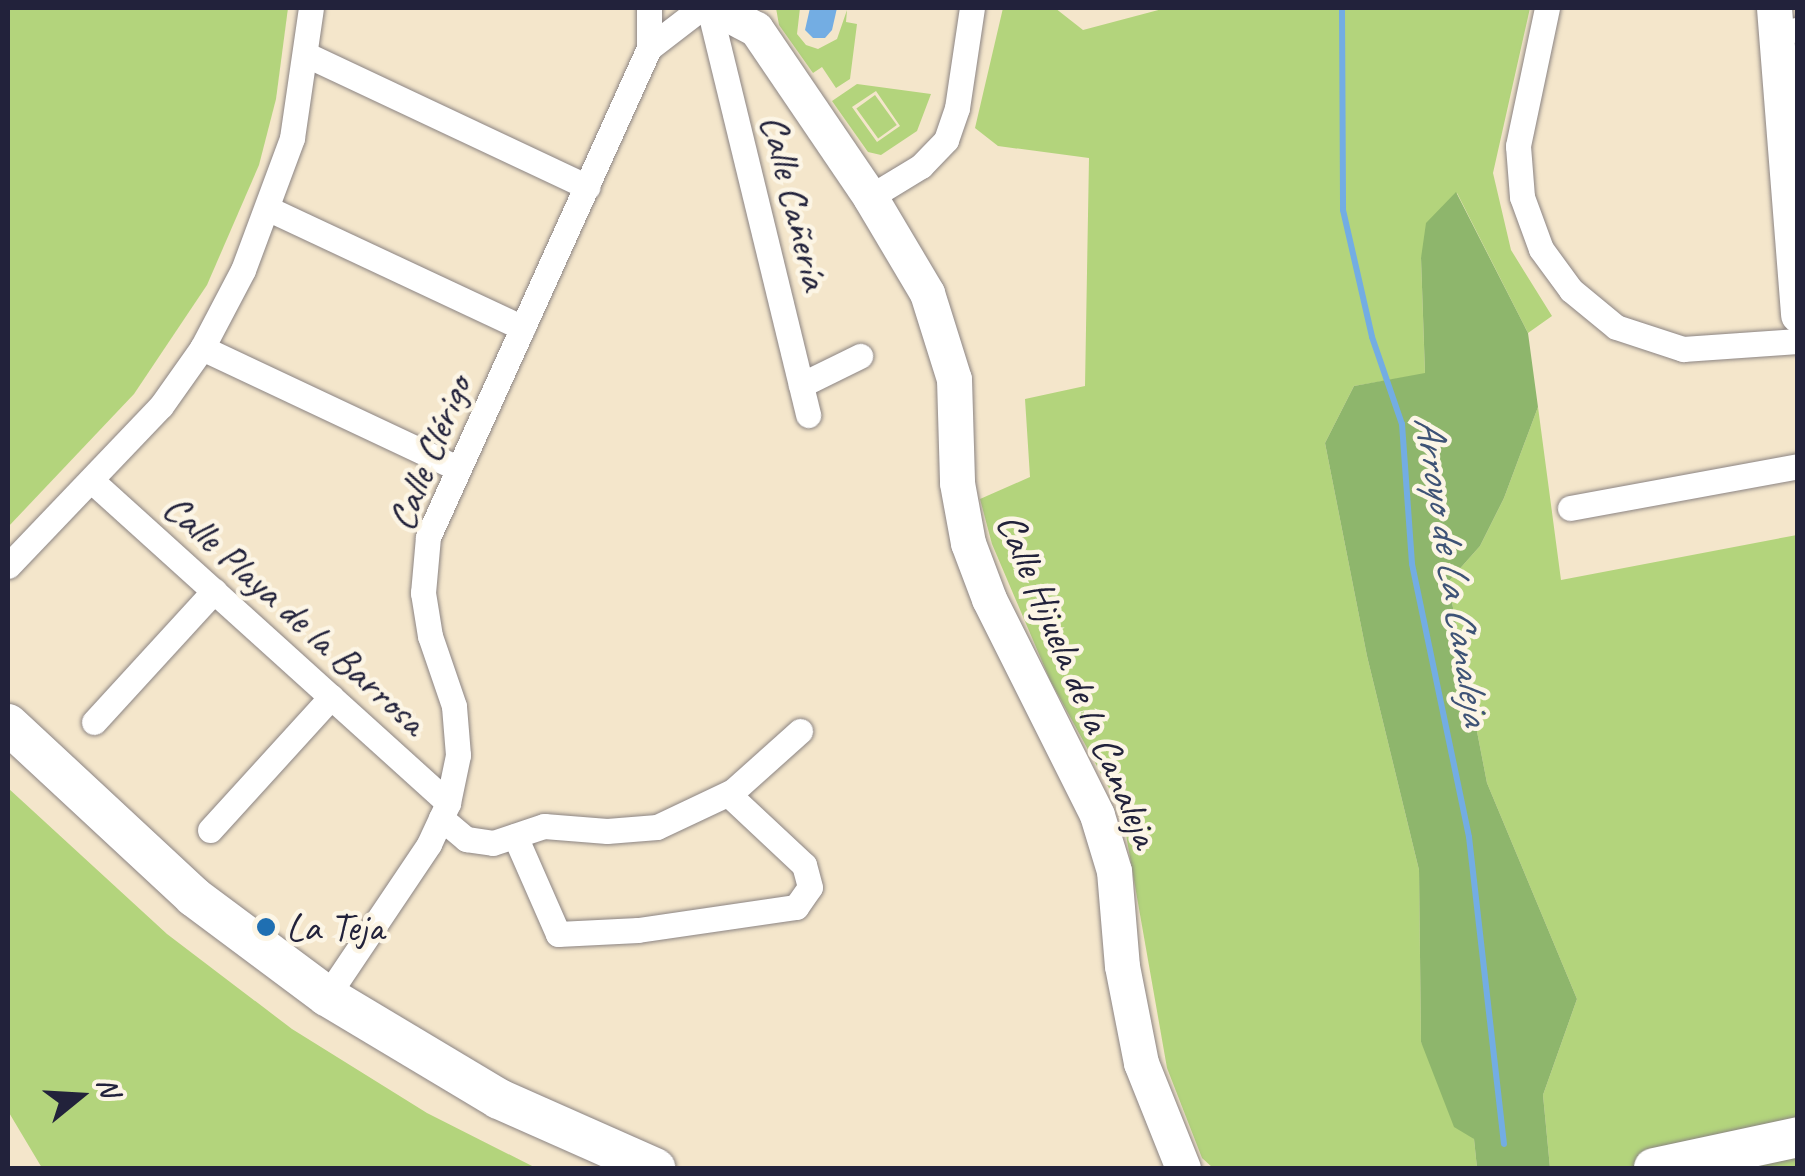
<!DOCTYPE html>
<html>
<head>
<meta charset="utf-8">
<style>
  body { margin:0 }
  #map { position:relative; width:1805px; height:1176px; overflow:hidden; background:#f4e6cb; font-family:Caveat,sans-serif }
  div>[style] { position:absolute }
  .green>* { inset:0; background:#b3d47c; transform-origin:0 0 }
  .forest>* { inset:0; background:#8eb66c }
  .water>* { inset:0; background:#73ade3 }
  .stream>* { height:6px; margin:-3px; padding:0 3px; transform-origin:3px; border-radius:3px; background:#73ade3 }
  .roads { filter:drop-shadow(0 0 2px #8b8483) drop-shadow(0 0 2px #8b8483) }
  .street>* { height:25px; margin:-12.5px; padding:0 12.5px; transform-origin:12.5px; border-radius:12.5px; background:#fff }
  .secondary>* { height:35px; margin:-17.5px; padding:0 17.5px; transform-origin:17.5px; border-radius:17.5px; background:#fff }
  .primary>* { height:40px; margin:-20px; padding:0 20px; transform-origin:20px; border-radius:20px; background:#fff }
  .dots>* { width:28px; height:28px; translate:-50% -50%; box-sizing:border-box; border:5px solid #fcf5e5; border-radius:50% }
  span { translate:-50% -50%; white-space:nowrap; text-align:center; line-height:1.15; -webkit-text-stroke:9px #fcf5e5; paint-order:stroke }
  .street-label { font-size:40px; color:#22223b }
  .poi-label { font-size:40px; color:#22223b }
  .left { translate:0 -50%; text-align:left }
  .water-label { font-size:42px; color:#3e5376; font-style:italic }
  .frame { position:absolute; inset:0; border:10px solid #22223b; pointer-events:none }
  .north { position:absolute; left:30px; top:1046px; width:100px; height:100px; -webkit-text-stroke:8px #fcf5e5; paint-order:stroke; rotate:72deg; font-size:28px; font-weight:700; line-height:40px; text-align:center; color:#22223b }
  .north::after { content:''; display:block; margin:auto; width:35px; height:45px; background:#22223b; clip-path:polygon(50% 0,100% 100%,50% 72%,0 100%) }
</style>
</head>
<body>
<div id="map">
  <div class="green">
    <div style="clip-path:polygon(8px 8px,288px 8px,276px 99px,259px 165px,207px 285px,134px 394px,8px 527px)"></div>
    <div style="clip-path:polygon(776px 8px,800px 8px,797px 34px,806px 45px,818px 49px,837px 39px,847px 10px,846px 22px,857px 24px,850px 79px,836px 88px,822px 67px,813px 73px,779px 25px)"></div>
    <div style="clip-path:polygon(1003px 8px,1055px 8px,1083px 30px,1166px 8px,1530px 8px,1493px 173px,1511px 250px,1552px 316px,1528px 333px,1457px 193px,1421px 258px,1425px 374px,1354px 386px,1325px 443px,1367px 656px,1419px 870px,1421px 1042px,1474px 1139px,1477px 1168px,1213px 1168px,1202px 1158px,1167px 1068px,1122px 812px,1050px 680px,992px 544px,980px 499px,1030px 477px,1025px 399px,1085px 386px,1089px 158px,998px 146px,975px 128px)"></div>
    <div style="clip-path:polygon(evenodd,857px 84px,931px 94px,917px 131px,881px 155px,868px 152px,832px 101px,857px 84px,876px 91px,900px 126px,877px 142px,852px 107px,876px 91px)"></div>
    <div style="left:875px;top:95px;width:37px;height:23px;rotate:54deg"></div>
    <div style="clip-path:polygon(1538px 407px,1561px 580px,1797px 535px,1797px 1168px,1550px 1168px,1543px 1095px,1577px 999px,1487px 783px,1448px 582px,1480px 546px,1504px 498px)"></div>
    <div style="clip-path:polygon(8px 788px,167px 934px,292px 1029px,427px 1113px,536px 1168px,42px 1168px,8px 1111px)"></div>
  </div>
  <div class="forest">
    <div style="clip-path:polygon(1456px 192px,1528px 333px,1538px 407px,1504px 498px,1480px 546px,1448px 582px,1487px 783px,1577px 999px,1543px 1095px,1550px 1168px,1477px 1168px,1474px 1139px,1454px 1127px,1421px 1042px,1419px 870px,1367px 656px,1325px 443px,1354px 386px,1425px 373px,1421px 258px,1426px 223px)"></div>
  </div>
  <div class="water">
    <div style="clip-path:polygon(810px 8px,837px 8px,832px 30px,825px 38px,813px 38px,805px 30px)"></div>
  </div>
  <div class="stream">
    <div style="left:1342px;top:8px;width:202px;rotate:89.7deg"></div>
    <div style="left:1343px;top:210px;width:130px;rotate:77.1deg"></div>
    <div style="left:1372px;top:337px;width:92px;rotate:71deg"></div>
    <div style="left:1402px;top:424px;width:140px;rotate:85.9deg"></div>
    <div style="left:1412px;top:564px;width:279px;rotate:78.2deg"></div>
    <div style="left:1469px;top:837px;width:309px;rotate:83.5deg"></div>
  </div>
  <div class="roads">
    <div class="street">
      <div style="left:649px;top:8px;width:40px;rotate:90deg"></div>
      <div style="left:709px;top:8px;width:419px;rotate:76.3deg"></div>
      <div style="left:1547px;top:8px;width:141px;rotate:101.9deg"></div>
      <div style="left:1518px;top:146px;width:51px;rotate:85.5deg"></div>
      <div style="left:1522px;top:197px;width:55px;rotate:69.9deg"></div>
      <div style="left:1541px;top:249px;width:51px;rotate:53.8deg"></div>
      <div style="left:1571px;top:290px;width:58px;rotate:39.4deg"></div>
      <div style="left:1616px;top:327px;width:71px;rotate:18.2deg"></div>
      <div style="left:1683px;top:349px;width:115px;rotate:-4deg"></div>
      <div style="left:1796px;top:30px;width:2px"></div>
      <div style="left:307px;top:55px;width:310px;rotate:25.2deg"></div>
      <div style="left:870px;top:197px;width:60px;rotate:-31.3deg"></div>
      <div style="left:921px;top:166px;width:36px;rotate:-46deg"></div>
      <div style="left:946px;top:140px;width:34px;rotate:-71deg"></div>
      <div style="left:957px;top:108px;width:101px;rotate:-81.5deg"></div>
      <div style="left:269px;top:209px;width:280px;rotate:25.1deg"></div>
      <div style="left:202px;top:348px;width:282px;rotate:25.2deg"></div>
      <div style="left:801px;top:385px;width:66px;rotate:-26.2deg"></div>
      <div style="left:92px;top:481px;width:480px;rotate:42.1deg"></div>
      <div style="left:1570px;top:508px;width:232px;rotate:-10.4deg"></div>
      <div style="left:8px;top:566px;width:221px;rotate:-46.3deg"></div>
      <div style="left:161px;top:406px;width:71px;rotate:-54.7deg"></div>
      <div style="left:202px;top:348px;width:88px;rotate:-62.3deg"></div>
      <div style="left:243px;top:270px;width:141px;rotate:-69.6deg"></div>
      <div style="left:292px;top:138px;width:131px;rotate:-81.7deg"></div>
      <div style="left:94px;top:722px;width:178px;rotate:-47.5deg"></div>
      <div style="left:441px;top:818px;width:33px;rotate:40deg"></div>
      <div style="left:466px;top:839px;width:27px;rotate:8deg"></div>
      <div style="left:493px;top:843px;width:54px;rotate:-18.4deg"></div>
      <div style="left:544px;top:826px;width:63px;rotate:4.5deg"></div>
      <div style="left:607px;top:831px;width:50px;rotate:-4.6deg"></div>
      <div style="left:657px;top:827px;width:84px;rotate:-25.3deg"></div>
      <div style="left:733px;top:791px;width:90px;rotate:-41.8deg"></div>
      <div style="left:210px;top:830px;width:180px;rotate:-47.7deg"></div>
      <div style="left:515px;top:836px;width:107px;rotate:66.3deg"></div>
      <div style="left:558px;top:934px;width:80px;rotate:-2.9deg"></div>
      <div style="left:638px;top:930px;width:160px;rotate:-8.3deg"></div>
      <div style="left:796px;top:907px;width:24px;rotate:-55deg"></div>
      <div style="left:810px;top:887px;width:23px;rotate:-105deg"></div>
      <div style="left:804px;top:865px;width:104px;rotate:-136.9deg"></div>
      <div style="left:327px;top:996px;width:183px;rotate:-56.1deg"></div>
      <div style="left:429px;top:844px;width:45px;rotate:-65.1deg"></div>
      <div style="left:448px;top:803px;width:49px;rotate:-78.2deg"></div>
      <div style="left:458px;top:755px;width:49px;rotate:-94.7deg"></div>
      <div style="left:454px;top:706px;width:74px;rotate:-108.9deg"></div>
      <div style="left:430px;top:636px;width:44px;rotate:-99.2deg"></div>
      <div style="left:423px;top:593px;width:56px;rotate:-84.9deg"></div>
      <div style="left:428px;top:537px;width:537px;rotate:-65.68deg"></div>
      <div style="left:649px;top:48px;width:66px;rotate:-37.6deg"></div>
    </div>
    <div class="secondary">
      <div style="left:716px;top:8px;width:45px;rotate:27.7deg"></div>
      <div style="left:756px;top:29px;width:203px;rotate:55.8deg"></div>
      <div style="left:870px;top:197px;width:112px;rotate:59.3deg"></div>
      <div style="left:927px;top:293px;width:90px;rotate:72.6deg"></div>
      <div style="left:954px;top:379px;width:104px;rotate:88.3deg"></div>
      <div style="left:957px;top:483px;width:61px;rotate:79.6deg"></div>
      <div style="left:968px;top:543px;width:60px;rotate:69.4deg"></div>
      <div style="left:989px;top:599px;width:241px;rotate:63.4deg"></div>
      <div style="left:1097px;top:815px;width:59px;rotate:73.1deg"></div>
      <div style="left:1114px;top:871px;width:95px;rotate:85.2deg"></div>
      <div style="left:1122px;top:966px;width:99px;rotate:78.9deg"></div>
      <div style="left:1141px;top:1063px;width:113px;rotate:68.2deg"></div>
      <div style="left:1774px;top:8px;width:308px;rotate:85.5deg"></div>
    </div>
    <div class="primary">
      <div style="left:8px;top:724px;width:254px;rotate:42.9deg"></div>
      <div style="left:194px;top:897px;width:166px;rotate:36.7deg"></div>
      <div style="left:327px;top:996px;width:200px;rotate:30.9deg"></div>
      <div style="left:499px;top:1099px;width:171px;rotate:23.9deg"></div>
      <div style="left:1654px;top:1168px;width:147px;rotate:-12.1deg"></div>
    </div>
  </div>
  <div class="dots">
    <div style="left:266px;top:927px;background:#1f6fb2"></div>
  </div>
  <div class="street-label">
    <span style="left:795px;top:202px;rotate:76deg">Calle Cañería</span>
    <span style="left:429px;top:453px;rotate:-68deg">Calle Clérigo</span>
    <span style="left:295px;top:614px;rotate:42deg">Calle Playa de la Barrosa</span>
    <span style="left:1078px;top:680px;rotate:67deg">Calle Hijuela de la Canaleja</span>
  </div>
  <div class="poi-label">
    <span class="left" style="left:286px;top:927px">La Teja</span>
  </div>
  <div class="water-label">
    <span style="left:1452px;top:570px;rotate:81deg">Arroyo de La Canaleja</span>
  </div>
  <div class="frame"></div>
  <div class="north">N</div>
</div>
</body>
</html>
